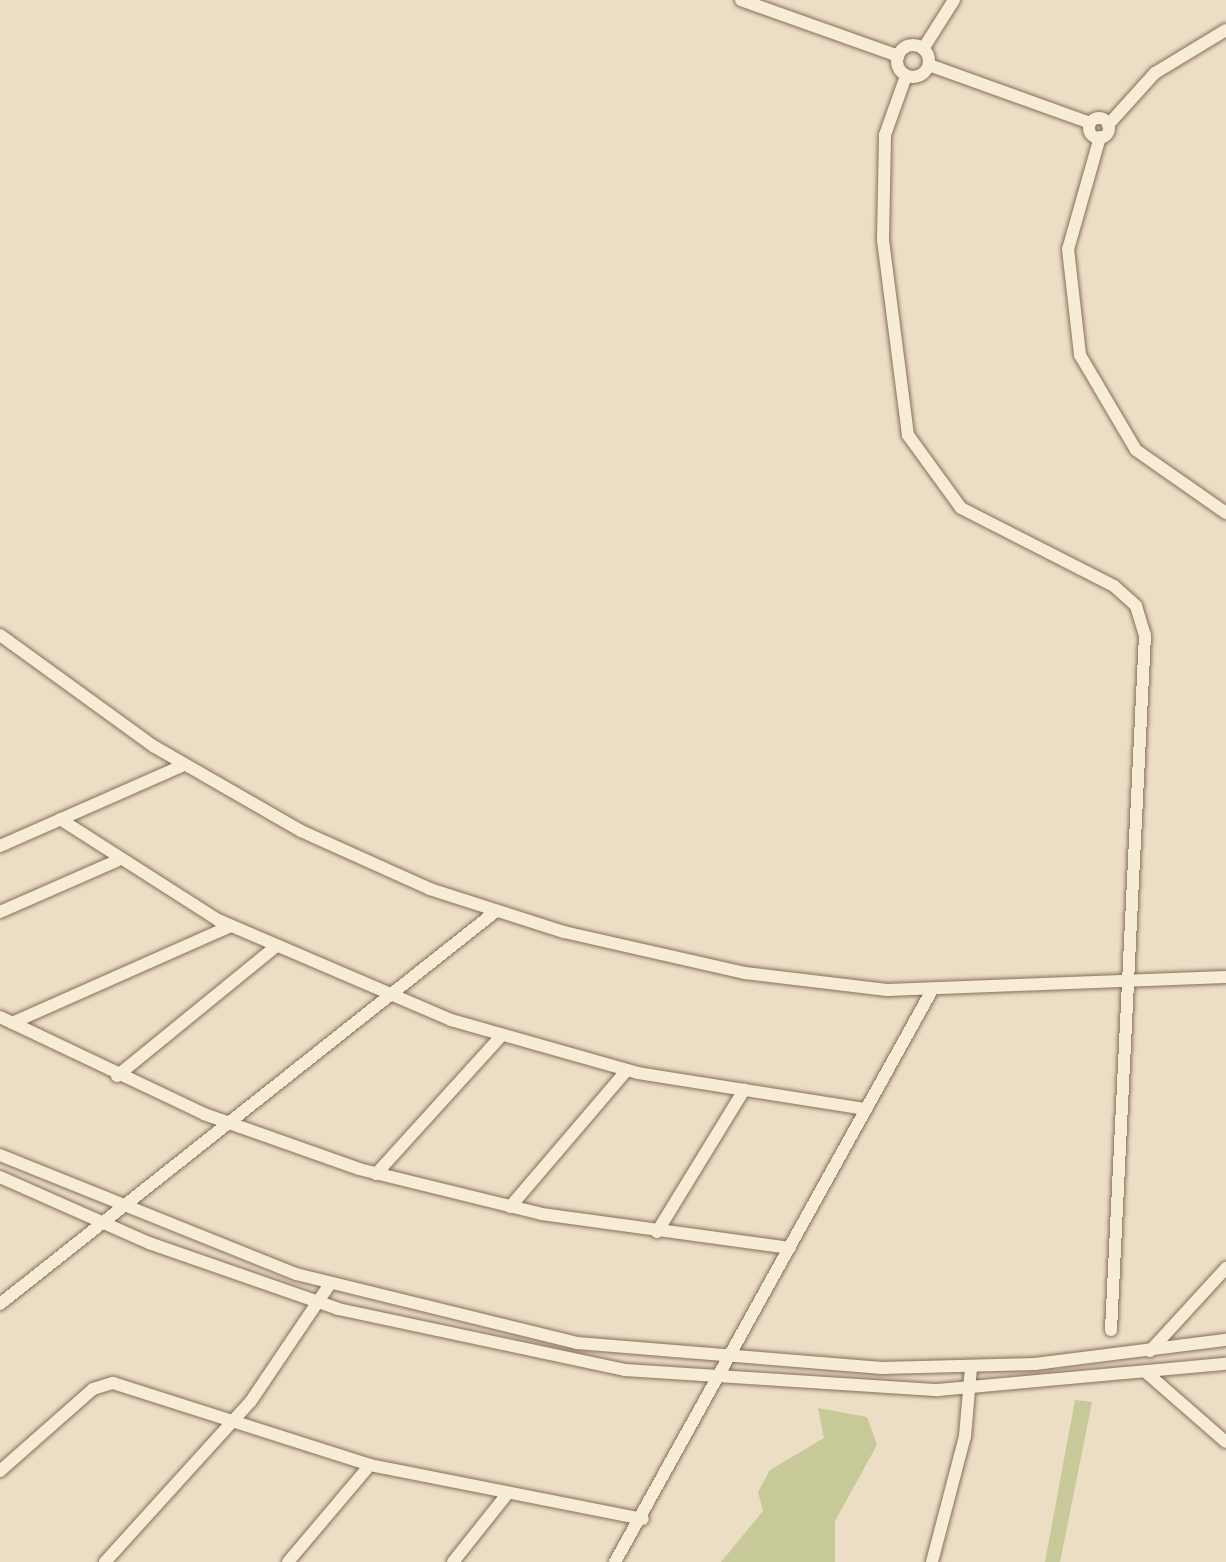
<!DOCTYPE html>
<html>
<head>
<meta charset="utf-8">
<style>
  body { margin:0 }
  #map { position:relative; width:1226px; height:1562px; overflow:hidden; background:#ecdec4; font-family:"Libre Baskerville",serif }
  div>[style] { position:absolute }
  .green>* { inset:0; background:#c7ca98 }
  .roads { filter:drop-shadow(0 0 2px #866f5b) drop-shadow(0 0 2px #866f5b) }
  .minor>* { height:12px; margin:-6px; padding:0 6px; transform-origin:6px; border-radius:6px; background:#f7ecd6 }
  .minor>.ring { margin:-6px; padding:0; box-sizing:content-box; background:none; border:12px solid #f7ecd6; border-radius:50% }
  span { translate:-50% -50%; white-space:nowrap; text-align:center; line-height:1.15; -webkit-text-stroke:10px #f4e9d3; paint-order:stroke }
</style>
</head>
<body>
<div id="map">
  <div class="green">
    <div style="clip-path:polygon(1075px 1400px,1092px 1402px,1060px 1562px,1045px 1562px)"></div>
    <div style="clip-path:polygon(818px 1408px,867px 1417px,877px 1445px,835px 1521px,835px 1562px,721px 1562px,763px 1511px,758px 1492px,770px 1470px,824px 1438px)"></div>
  </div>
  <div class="roads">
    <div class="minor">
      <div style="left:741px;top:0;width:167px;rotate:19.6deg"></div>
      <div class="ring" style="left:897px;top:45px;width:20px;height:20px"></div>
      <div style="left:923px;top:49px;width:58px;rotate:-57.7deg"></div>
      <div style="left:929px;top:65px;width:171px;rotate:19.8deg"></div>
      <div style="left:906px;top:76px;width:63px;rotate:109.6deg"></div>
      <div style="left:885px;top:135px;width:105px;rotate:91.1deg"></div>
      <div style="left:883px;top:240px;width:197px;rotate:82.7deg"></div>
      <div style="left:908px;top:435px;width:90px;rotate:54deg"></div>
      <div style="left:961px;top:508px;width:172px;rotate:27deg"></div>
      <div style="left:1114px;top:586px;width:30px;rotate:42deg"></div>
      <div style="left:1136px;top:606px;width:30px;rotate:73deg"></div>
      <div style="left:1145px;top:635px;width:696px;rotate:92.8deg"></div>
      <div class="ring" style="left:1089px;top:118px;width:8px;height:8px"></div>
      <div style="left:1108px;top:125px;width:70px;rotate:-47.9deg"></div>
      <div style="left:1155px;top:73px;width:83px;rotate:-31.2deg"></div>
      <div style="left:1100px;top:137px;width:116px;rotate:105.9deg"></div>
      <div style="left:1068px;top:249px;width:107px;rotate:83.5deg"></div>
      <div style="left:1080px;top:355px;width:110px;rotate:59.5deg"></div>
      <div style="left:1136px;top:450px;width:110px;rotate:35deg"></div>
      <div style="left:0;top:635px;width:191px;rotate:35.9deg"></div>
      <div style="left:155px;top:747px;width:168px;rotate:29.9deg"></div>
      <div style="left:301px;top:831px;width:141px;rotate:24.2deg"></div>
      <div style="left:430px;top:889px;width:141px;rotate:17.8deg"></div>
      <div style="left:564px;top:932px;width:186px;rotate:12.8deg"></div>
      <div style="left:745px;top:973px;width:143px;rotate:6.8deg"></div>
      <div style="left:887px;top:990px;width:339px;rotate:-2.2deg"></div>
      <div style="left:60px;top:819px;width:188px;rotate:32.6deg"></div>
      <div style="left:218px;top:920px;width:254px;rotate:23.2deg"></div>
      <div style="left:451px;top:1020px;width:194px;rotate:15.8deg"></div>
      <div style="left:638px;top:1073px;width:231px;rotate:9deg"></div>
      <div style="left:0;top:846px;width:201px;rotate:-23.8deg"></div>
      <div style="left:0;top:912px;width:127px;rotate:-23.7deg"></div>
      <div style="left:0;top:1017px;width:226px;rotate:25.4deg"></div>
      <div style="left:204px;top:1114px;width:164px;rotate:19.5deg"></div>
      <div style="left:359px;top:1169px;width:188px;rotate:13.8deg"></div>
      <div style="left:542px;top:1214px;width:250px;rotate:7.8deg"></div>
      <div style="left:12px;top:1023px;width:240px;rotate:-23.9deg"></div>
      <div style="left:117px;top:1076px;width:204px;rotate:-39.2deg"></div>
      <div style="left:0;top:1155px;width:319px;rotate:21.9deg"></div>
      <div style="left:296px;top:1274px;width:289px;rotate:13.8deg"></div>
      <div style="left:577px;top:1343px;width:306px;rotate:4.7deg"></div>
      <div style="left:882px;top:1368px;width:153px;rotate:-1.5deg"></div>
      <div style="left:1035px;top:1364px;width:193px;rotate:-7.2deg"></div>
      <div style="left:376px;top:1174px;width:186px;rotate:-47.8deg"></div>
      <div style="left:0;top:1177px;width:163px;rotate:23.9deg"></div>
      <div style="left:149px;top:1243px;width:200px;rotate:19.2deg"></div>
      <div style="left:338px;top:1309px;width:293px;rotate:12deg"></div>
      <div style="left:625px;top:1370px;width:314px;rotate:3.7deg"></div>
      <div style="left:938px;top:1390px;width:289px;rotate:-5.2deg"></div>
      <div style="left:510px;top:1207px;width:180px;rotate:-49.5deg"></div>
      <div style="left:657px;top:1232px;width:167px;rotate:-58.5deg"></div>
      <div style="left:0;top:1304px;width:631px;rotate:-38.38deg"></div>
      <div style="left:1150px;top:1351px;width:113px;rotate:-47.5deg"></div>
      <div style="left:1148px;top:1374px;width:103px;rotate:41.1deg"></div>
      <div style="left:0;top:1471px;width:124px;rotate:-41.4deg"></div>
      <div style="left:93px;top:1389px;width:21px;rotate:-17deg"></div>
      <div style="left:113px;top:1383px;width:270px;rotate:17.7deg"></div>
      <div style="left:370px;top:1465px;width:278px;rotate:11.2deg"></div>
      <div style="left:105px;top:1562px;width:217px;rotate:-47.8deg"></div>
      <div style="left:251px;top:1401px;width:141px;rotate:-56deg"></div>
      <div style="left:288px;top:1562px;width:127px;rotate:-49.8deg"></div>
      <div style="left:453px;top:1562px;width:87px;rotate:-51.5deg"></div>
      <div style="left:615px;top:1562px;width:652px;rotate:-61deg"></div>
      <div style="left:932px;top:1562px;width:130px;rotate:-75.3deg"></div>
      <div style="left:965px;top:1436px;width:69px;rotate:-85deg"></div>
    </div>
  </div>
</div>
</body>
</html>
